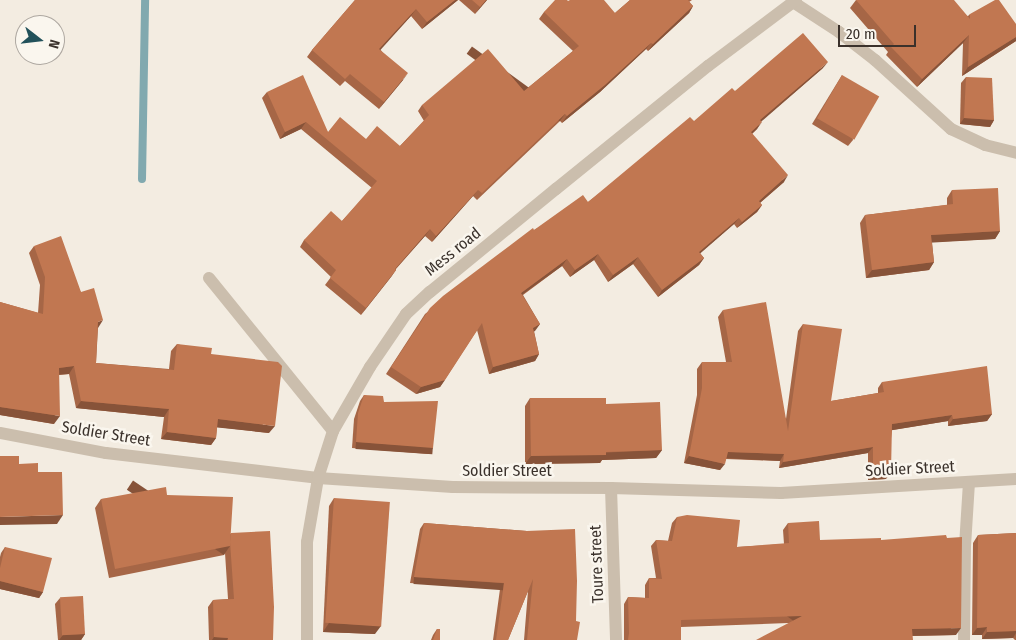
<!DOCTYPE html>
<html>
<head>
<meta charset="utf-8">
<style>
  body { margin:0 }
  #map { position:relative; width:1016px; height:640px; overflow:hidden; background:#f3ece1; font-family:"Fira Sans Condensed",sans-serif }
  div>[style] { position:absolute }
  .stream>* { height:8px; margin:-4px; padding:0 4px; transform-origin:4px; border-radius:4px; background:#81a9af }
  .street>* { height:12px; margin:-6px; padding:0 6px; transform-origin:6px; border-radius:6px; background:#cbbead }
  .wall>* { inset:0; background:#a66646 }
  .shaded-wall>* { inset:0; background:#875339; transform-origin:0 0 }
  .building>* { inset:0; background:#c17751; transform-origin:0 0 }
  span { translate:-50% -50%; white-space:nowrap; text-align:center; line-height:1.15; -webkit-text-stroke:5px #faf6ee; paint-order:stroke }
  .street-label { font-size:16px; color:#3a312b }
  .north { position:absolute; left:15px; top:15px; width:50px; height:50px; box-sizing:border-box; background:#faf6ee; border:1px solid #ada7a0; border-radius:50%; rotate:106deg; font-size:14px; font-weight:700; line-height:20px; text-align:center; color:#3a312b }
  .north::after { content:''; display:block; margin:auto; width:18px; height:22px; background:#22515a; clip-path:polygon(50% 0,100% 100%,50% 72%,0 100%) }
  .scale { position:absolute; left:838px; top:25px; width:78px; height:22px; box-sizing:border-box; border:2px solid #3a312b; border-top:0; padding-left:6px; font-size:15px; line-height:18px; white-space:nowrap; color:#3a312b; -webkit-text-stroke:4px #faf6ee; paint-order:stroke }
</style>
</head>
<body>
<div id="map">
  <div class="stream">
    <div style="left:142px;top:179px;width:179px;rotate:-89deg"></div>
  </div>
  <div class="street">
    <div style="left:793px;top:2px;width:55px;rotate:33.1deg"></div>
    <div style="left:839px;top:32px;width:46px;rotate:37.9deg"></div>
    <div style="left:875px;top:60px;width:103px;rotate:42.2deg"></div>
    <div style="left:951px;top:129px;width:38px;rotate:25deg"></div>
    <div style="left:985px;top:145px;width:32px;rotate:14deg"></div>
    <div style="left:209px;top:278px;width:197px;rotate:51deg"></div>
    <div style="left:0;top:433px;width:108px;rotate:10.7deg"></div>
    <div style="left:106px;top:453px;width:213px;rotate:6.7deg"></div>
    <div style="left:318px;top:478px;width:135px;rotate:3.8deg"></div>
    <div style="left:453px;top:487px;width:158px;rotate:0.4deg"></div>
    <div style="left:611px;top:488px;width:170px;rotate:1.7deg"></div>
    <div style="left:781px;top:493px;width:235px;rotate:-3.4deg"></div>
    <div style="left:611px;top:488px;width:152px;rotate:88.1deg"></div>
    <div style="left:307px;top:640px;width:98px;rotate:-90deg"></div>
    <div style="left:307px;top:542px;width:65px;rotate:-80.2deg"></div>
    <div style="left:318px;top:478px;width:49px;rotate:-72.3deg"></div>
    <div style="left:333px;top:431px;width:74px;rotate:-60deg"></div>
    <div style="left:370px;top:367px;width:64px;rotate:-55.8deg"></div>
    <div style="left:406px;top:314px;width:33px;rotate:-43deg"></div>
    <div style="left:430px;top:292px;width:163px;rotate:-39.3deg"></div>
    <div style="left:556px;top:189px;width:196px;rotate:-39deg"></div>
    <div style="left:708px;top:66px;width:110px;rotate:-36.9deg"></div>
    <div style="left:964px;top:640px;width:94px;rotate:-89.4deg"></div>
    <div style="left:965px;top:546px;width:64px;rotate:-86.4deg"></div>
  </div>
  <div class="wall">
    <div style="clip-path:polygon(355px 0,458px 0,422px 29px,411px 16px,380px 49px,403px 80px,379px 109px,345px 81px,340px 86px,307px 57px,312px 50px)"></div>
    <div style="clip-path:polygon(459px 0,487px 0,475px 14px)"></div>
    <div style="clip-path:polygon(630px 0,692px 0,689px 2px,693px 6px,689px 13px,648px 51px,646px 49px,600px 92px,562px 123px,560px 121px,477px 200px,473px 196px,432px 242px,425px 236px,396px 269px,396px 270px,391px 277px,361px 315px,325px 285px,331px 277px,300px 247px,304px 240px,342px 221px,372px 188px,301px 129px,280px 139px,262px 98px,267px 92px,328px 132px,366px 139px,400px 146px,424px 121px,418px 111px,422px 105px,524px 91px,573px 51px,539px 19px,544px 12px,568px 1px,615px 13px)"></div>
    <div style="clip-path:polygon(856px 0,968px 16px,970px 14px,1016px 24px,1016px 41px,962px 76px,963px 43px,917px 87px,886px 55px,888px 52px,850px 8px)"></div>
    <div style="clip-path:polygon(823px 68px,761px 121px,757px 129px,752px 134px,784px 182px,760px 203px,762px 205px,757px 212px,737px 228px,734px 224px,700px 253px,704px 258px,699px 265px,658px 297px,633px 264px,608px 282px,594px 260px,570px 277px,562px 266px,523px 295px,540px 324px,534px 331px,539px 354px,535px 361px,489px 374px,477px 330px,440px 387px,416px 394px,386px 374px,425px 314px,534px 230px,588px 202px,735px 91px)"></div>
    <div style="clip-path:polygon(842px 75px,853px 140px,848px 146px,812px 124px)"></div>
    <div style="clip-path:polygon(966px 77px,994px 120px,990px 127px,960px 124px,961px 83px)"></div>
    <div style="clip-path:polygon(952px 190px,1000px 231px,995px 239px,932px 242px,934px 262px,929px 270px,866px 278px,860px 223px,865px 215px,947px 205px,947px 198px)"></div>
    <div style="clip-path:polygon(34px 246px,81px 292px,98px 328px,96px 363px,169px 369px,171px 351px,177px 344px,211px 354px,269px 433px,217px 427px,216px 438px,211px 445px,161px 439px,164px 417px,76px 408px,69px 374px,59px 375px,54px 424px,0 415px,0 302px,38px 313px,40px 285px,29px 253px)"></div>
    <div style="clip-path:polygon(723px 310px,786px 419px,798px 331px,803px 324px,831px 401px,878px 393px,878px 388px,882px 382px,992px 414px,987px 421px,948px 426px,948px 421px,892px 430px,886px 479px,868px 480px,868px 453px,779px 468px,780px 461px,726px 459px,720px 470px,684px 463px,697px 395px,697px 369px,702px 362px,726px 362px,718px 317px)"></div>
    <div style="clip-path:polygon(364px 395px,384px 402px,433px 448px,429px 454px,352px 448px,354px 419px,360px 401px)"></div>
    <div style="clip-path:polygon(530px 398px,606px 404px,662px 450px,656px 458px,602px 460px,600px 463px,525px 464px,525px 406px)"></div>
    <div style="clip-path:polygon(167px 495px,231px 534px,273px 640px,209px 640px,208px 607px,213px 600px,228px 599px,225px 553px,224px 555px,109px 578px,95px 508px,101px 499px)"></div>
    <div style="clip-path:polygon(334px 498px,375px 634px,323px 632px,329px 506px)"></div>
    <div style="clip-path:polygon(677px 517px,737px 547px,784px 544px,783px 530px,788px 523px,820px 540px,881px 540px,956px 635px,912px 636px,788px 623px,681px 627px,681px 640px,624px 640px,624px 604px,628px 597px,645px 598px,645px 585px,649px 578px,656px 578px,651px 546px,656px 540px,668px 541px,672px 523px)"></div>
    <div style="clip-path:polygon(424px 523px,527px 531px,576px 621px,577px 640px,524px 640px,528px 591px,508px 640px,493px 640px,500px 589px,410px 583px,420px 529px)"></div>
    <div style="clip-path:polygon(1016px 533px,1016px 640px,1015px 640px,1013px 638px,982px 639px,982px 635px,972px 635px,973px 543px,978px 535px)"></div>
    <div style="clip-path:polygon(5px 547px,43px 592px,39px 598px,0 589px,0 557px,1px 553px)"></div>
    <div style="clip-path:polygon(60px 598px,85px 634px,81px 640px,58px 640px,55px 604px)"></div>
    <div style="clip-path:polygon(437px 629px,440px 640px,431px 640px,433px 635px)"></div>
  </div>
  <div class="shaded-wall">
    <div style="clip-path:polygon(455px 0,458px 0,422px 29px,427px 22px)"></div>
    <div style="clip-path:polygon(486px 0,487px 0,475px 14px,480px 7px)"></div>
    <div style="clip-path:polygon(693px 6px,689px 13px,648px 51px,653px 44px)"></div>
    <div style="clip-path:polygon(416px 9px,411px 16px,375px 56px,379px 49px)"></div>
    <div style="clip-path:polygon(969px 35px,963px 43px,917px 87px,922px 79px)"></div>
    <div style="clip-path:polygon(1016px 37px,1016px 41px,962px 76px,968px 67px)"></div>
    <div style="clip-path:polygon(651px 43px,646px 49px,600px 92px,562px 123px,567px 116px)"></div>
    <div style="clip-path:polygon(828px 62px,823px 68px,755px 127px,760px 120px)"></div>
    <div style="clip-path:polygon(408px 73px,403px 80px,379px 109px,384px 102px)"></div>
    <div style="left:565px;top:114px;width:9px;height:115px;rotate:126deg"></div>
    <div style="clip-path:polygon(964px 118px,994px 120px,990px 127px,960px 124px)"></div>
    <div style="clip-path:polygon(306px 122px,301px 129px,280px 139px,285px 132px)"></div>
    <div style="clip-path:polygon(762px 122px,757px 129px,746px 139px,751px 132px)"></div>
    <div style="clip-path:polygon(788px 175px,784px 182px,754px 208px,759px 201px)"></div>
    <div style="clip-path:polygon(478px 190px,473px 196px,432px 242px,436px 236px)"></div>
    <div style="clip-path:polygon(762px 205px,757px 212px,737px 228px,742px 222px)"></div>
    <div style="clip-path:polygon(739px 218px,734px 224px,695px 258px,699px 252px)"></div>
    <div style="clip-path:polygon(430px 229px,425px 236px,390px 275px,395px 269px)"></div>
    <div style="clip-path:polygon(1000px 231px,995px 239px,925px 243px,931px 235px)"></div>
    <div style="clip-path:polygon(598px 254px,594px 260px,570px 277px,575px 270px)"></div>
    <div style="clip-path:polygon(638px 257px,633px 264px,608px 282px,613px 275px)"></div>
    <div style="clip-path:polygon(704px 258px,699px 265px,658px 297px,662px 290px)"></div>
    <div style="clip-path:polygon(567px 259px,562px 266px,516px 299px,521px 293px)"></div>
    <div style="clip-path:polygon(934px 262px,929px 270px,866px 278px,872px 270px)"></div>
    <div style="clip-path:polygon(396px 270px,391px 277px,361px 315px,366px 308px)"></div>
    <div style="clip-path:polygon(103px 320px,98px 328px,92px 329px,98px 322px)"></div>
    <div style="clip-path:polygon(540px 324px,535px 331px,528px 335px,533px 328px)"></div>
    <div style="clip-path:polygon(539px 354px,535px 361px,489px 374px,493px 367px)"></div>
    <div style="clip-path:polygon(74px 366px,69px 374px,53px 375px,59px 368px)"></div>
    <div style="clip-path:polygon(445px 380px,440px 387px,416px 394px,421px 387px)"></div>
    <div style="clip-path:polygon(81px 401px,169px 409px,164px 417px,76px 408px)"></div>
    <div style="clip-path:polygon(0 407px,60px 416px,54px 424px,0 415px)"></div>
    <div style="clip-path:polygon(992px 414px,987px 421px,948px 426px,953px 419px)"></div>
    <div style="clip-path:polygon(952px 415px,948px 421px,887px 431px,892px 424px)"></div>
    <div style="clip-path:polygon(218px 419px,275px 426px,269px 433px,213px 427px)"></div>
    <div style="clip-path:polygon(167px 432px,216px 438px,211px 445px,161px 439px)"></div>
    <div style="left:356px;top:442px;width:77px;height:7px;rotate:4deg"></div>
    <div style="clip-path:polygon(873px 447px,868px 453px,779px 468px,783px 462px)"></div>
    <div style="clip-path:polygon(662px 450px,656px 458px,602px 460px,600px 463px,525px 464px,531px 456px)"></div>
    <div style="clip-path:polygon(728px 452px,784px 454px,780px 461px,723px 458px)"></div>
    <div style="clip-path:polygon(689px 456px,725px 464px,720px 470px,684px 463px)"></div>
    <div style="clip-path:polygon(891px 472px,886px 479px,868px 480px,873px 473px)"></div>
    <div style="clip-path:polygon(63px 515px,57px 524px,0 525px,0 517px)"></div>
    <div style="left:230px;top:546px;width:11px;height:117px;rotate:124deg"></div>
    <div style="left:414px;top:577px;width:90px;height:7px;rotate:4deg"></div>
    <div style="clip-path:polygon(0 581px,43px 592px,39px 598px,0 589px)"></div>
    <div style="left:802px;top:616px;width:9px;height:121px;rotate:126deg"></div>
    <div style="clip-path:polygon(329px 623px,381px 626px,375px 634px,323px 632px)"></div>
    <div style="clip-path:polygon(987px 627px,982px 635px,972px 635px,977px 628px)"></div>
    <div style="clip-path:polygon(961px 628px,956px 635px,907px 636px,912px 629px)"></div>
    <div style="clip-path:polygon(1016px 631px,1016px 633px,1013px 638px,982px 639px,987px 632px)"></div>
    <div style="clip-path:polygon(85px 634px,81px 640px,59px 640px,63px 635px)"></div>
    <div style="clip-path:polygon(214px 637px,228px 638px,227px 640px,212px 640px)"></div>
  </div>
  <div class="building">
    <div style="clip-path:polygon(355px 0,455px 0,427px 22px,416px 9px,379px 49px,408px 73px,384px 102px,350px 74px,345px 79px,312px 50px)"></div>
    <div style="clip-path:polygon(472px 0,486px 0,480px 7px)"></div>
    <div style="clip-path:polygon(555px 0,567px 0,568px 1px,570px 0,604px 0,615px 13px,630px 0,688px 0,693px 6px,653px 44px,651px 43px,605px 85px,567px 116px,565px 114px,482px 193px,478px 190px,436px 236px,430px 229px,395px 269px,396px 270px,366px 308px,330px 278px,336px 270px,304px 240px,331px 211px,342px 221px,377px 181px,306px 122px,285px 132px,267px 92px,303px 75px,328px 132px,340px 117px,366px 139px,377px 126px,400px 146px,429px 115px,422px 105px,488px 49px,524px 91px,579px 46px,544px 12px)"></div>
    <div style="clip-path:polygon(856px 0,954px 0,970px 19px,970px 14px,995px 0,999px 0,1016px 24px,1016px 37px,968px 67px,969px 35px,922px 79px,891px 47px,894px 44px)"></div>
    <div style="clip-path:polygon(803px 33px,828px 62px,760px 120px,762px 122px,751px 132px,788px 175px,759px 201px,762px 205px,742px 222px,739px 218px,699px 252px,704px 258px,662px 290px,638px 257px,613px 275px,598px 254px,575px 270px,567px 259px,521px 293px,540px 324px,533px 328px,539px 354px,493px 367px,482px 323px,445px 380px,421px 387px,391px 367px,430px 308px,443px 296px,533px 228px,534px 230px,583px 195px,588px 202px,690px 117px,694px 121px,732px 88px,735px 91px)"></div>
    <div style="left:842px;top:75px;width:43px;height:50px;rotate:30deg"></div>
    <div style="clip-path:polygon(966px 77px,992px 78px,994px 120px,964px 118px)"></div>
    <div style="clip-path:polygon(998px 188px,1000px 231px,931px 235px,934px 262px,872px 270px,865px 215px,953px 204px,952px 190px)"></div>
    <div style="clip-path:polygon(61px 236px,81px 292px,94px 288px,103px 320px,98px 322px,96px 363px,174px 370px,177px 344px,212px 348px,211px 354px,278px 362px,282px 366px,275px 426px,218px 419px,216px 438px,167px 432px,169px 409px,81px 401px,74px 366px,59px 368px,60px 416px,0 407px,0 302px,43px 314px,45px 277px,34px 246px)"></div>
    <div style="clip-path:polygon(766px 302px,788px 431px,803px 324px,842px 329px,831px 401px,884px 392px,882px 382px,987px 366px,992px 414px,953px 419px,952px 415px,892px 424px,891px 472px,873px 473px,873px 447px,783px 462px,784px 454px,728px 452px,725px 464px,689px 456px,702px 388px,702px 362px,732px 362px,723px 310px)"></div>
    <div style="clip-path:polygon(364px 395px,383px 396px,384px 402px,438px 401px,433px 448px,356px 442px,358px 413px)"></div>
    <div style="clip-path:polygon(530px 398px,606px 398px,606px 404px,660px 402px,662px 450px,606px 452px,606px 455px,531px 456px)"></div>
    <div style="clip-path:polygon(0 456px,19px 456px,19px 464px,38px 463px,38px 472px,62px 472px,63px 515px,0 517px)"></div>
    <div style="clip-path:polygon(166px 487px,167px 495px,233px 497px,230px 546px,115px 569px,101px 499px)"></div>
    <div style="left:334px;top:498px;width:56px;height:125px;rotate:4deg"></div>
    <div style="clip-path:polygon(687px 515px,740px 520px,737px 547px,789px 543px,788px 523px,819px 521px,820px 540px,881px 538px,881px 540px,946px 535px,947px 538px,962px 537px,961px 628px,912px 629px,913px 640px,756px 640px,802px 616px,681px 620px,681px 640px,628px 640px,629px 633px,628px 597px,649px 598px,649px 578px,662px 579px,656px 540px,672px 541px,677px 517px)"></div>
    <div style="clip-path:polygon(424px 523px,527px 531px,575px 529px,577px 581px,576px 621px,580px 622px,577px 640px,527px 640px,533px 579px,508px 640px,496px 640px,504px 583px,414px 577px)"></div>
    <div style="clip-path:polygon(270px 531px,274px 607px,273px 640px,228px 640px,228px 638px,214px 637px,213px 600px,234px 599px,230px 542px,231px 533px)"></div>
    <div style="clip-path:polygon(1016px 533px,1016px 631px,987px 632px,987px 627px,977px 628px,978px 535px)"></div>
    <div style="clip-path:polygon(5px 547px,52px 558px,43px 592px,0 581px,0 568px)"></div>
    <div style="left:83px;top:596px;width:38px;height:23px;rotate:87deg"></div>
    <div style="clip-path:polygon(437px 629px,440px 629px,440px 640px,433px 640px)"></div>
  </div>
  <div class="street-label">
    <span style="left:453px;top:252px;rotate:-39deg">Mess road</span>
    <span style="left:106px;top:434px;rotate:9deg">Soldier Street</span>
    <span style="left:910px;top:469px;rotate:-3deg">Soldier Street</span>
    <span style="left:507px;top:471px">Soldier Street</span>
    <span style="left:597px;top:564px;rotate:-92deg">Toure street</span>
  </div>
  <div class="north">N</div>
  <div class="scale">20 m</div>
</div>
</body>
</html>
